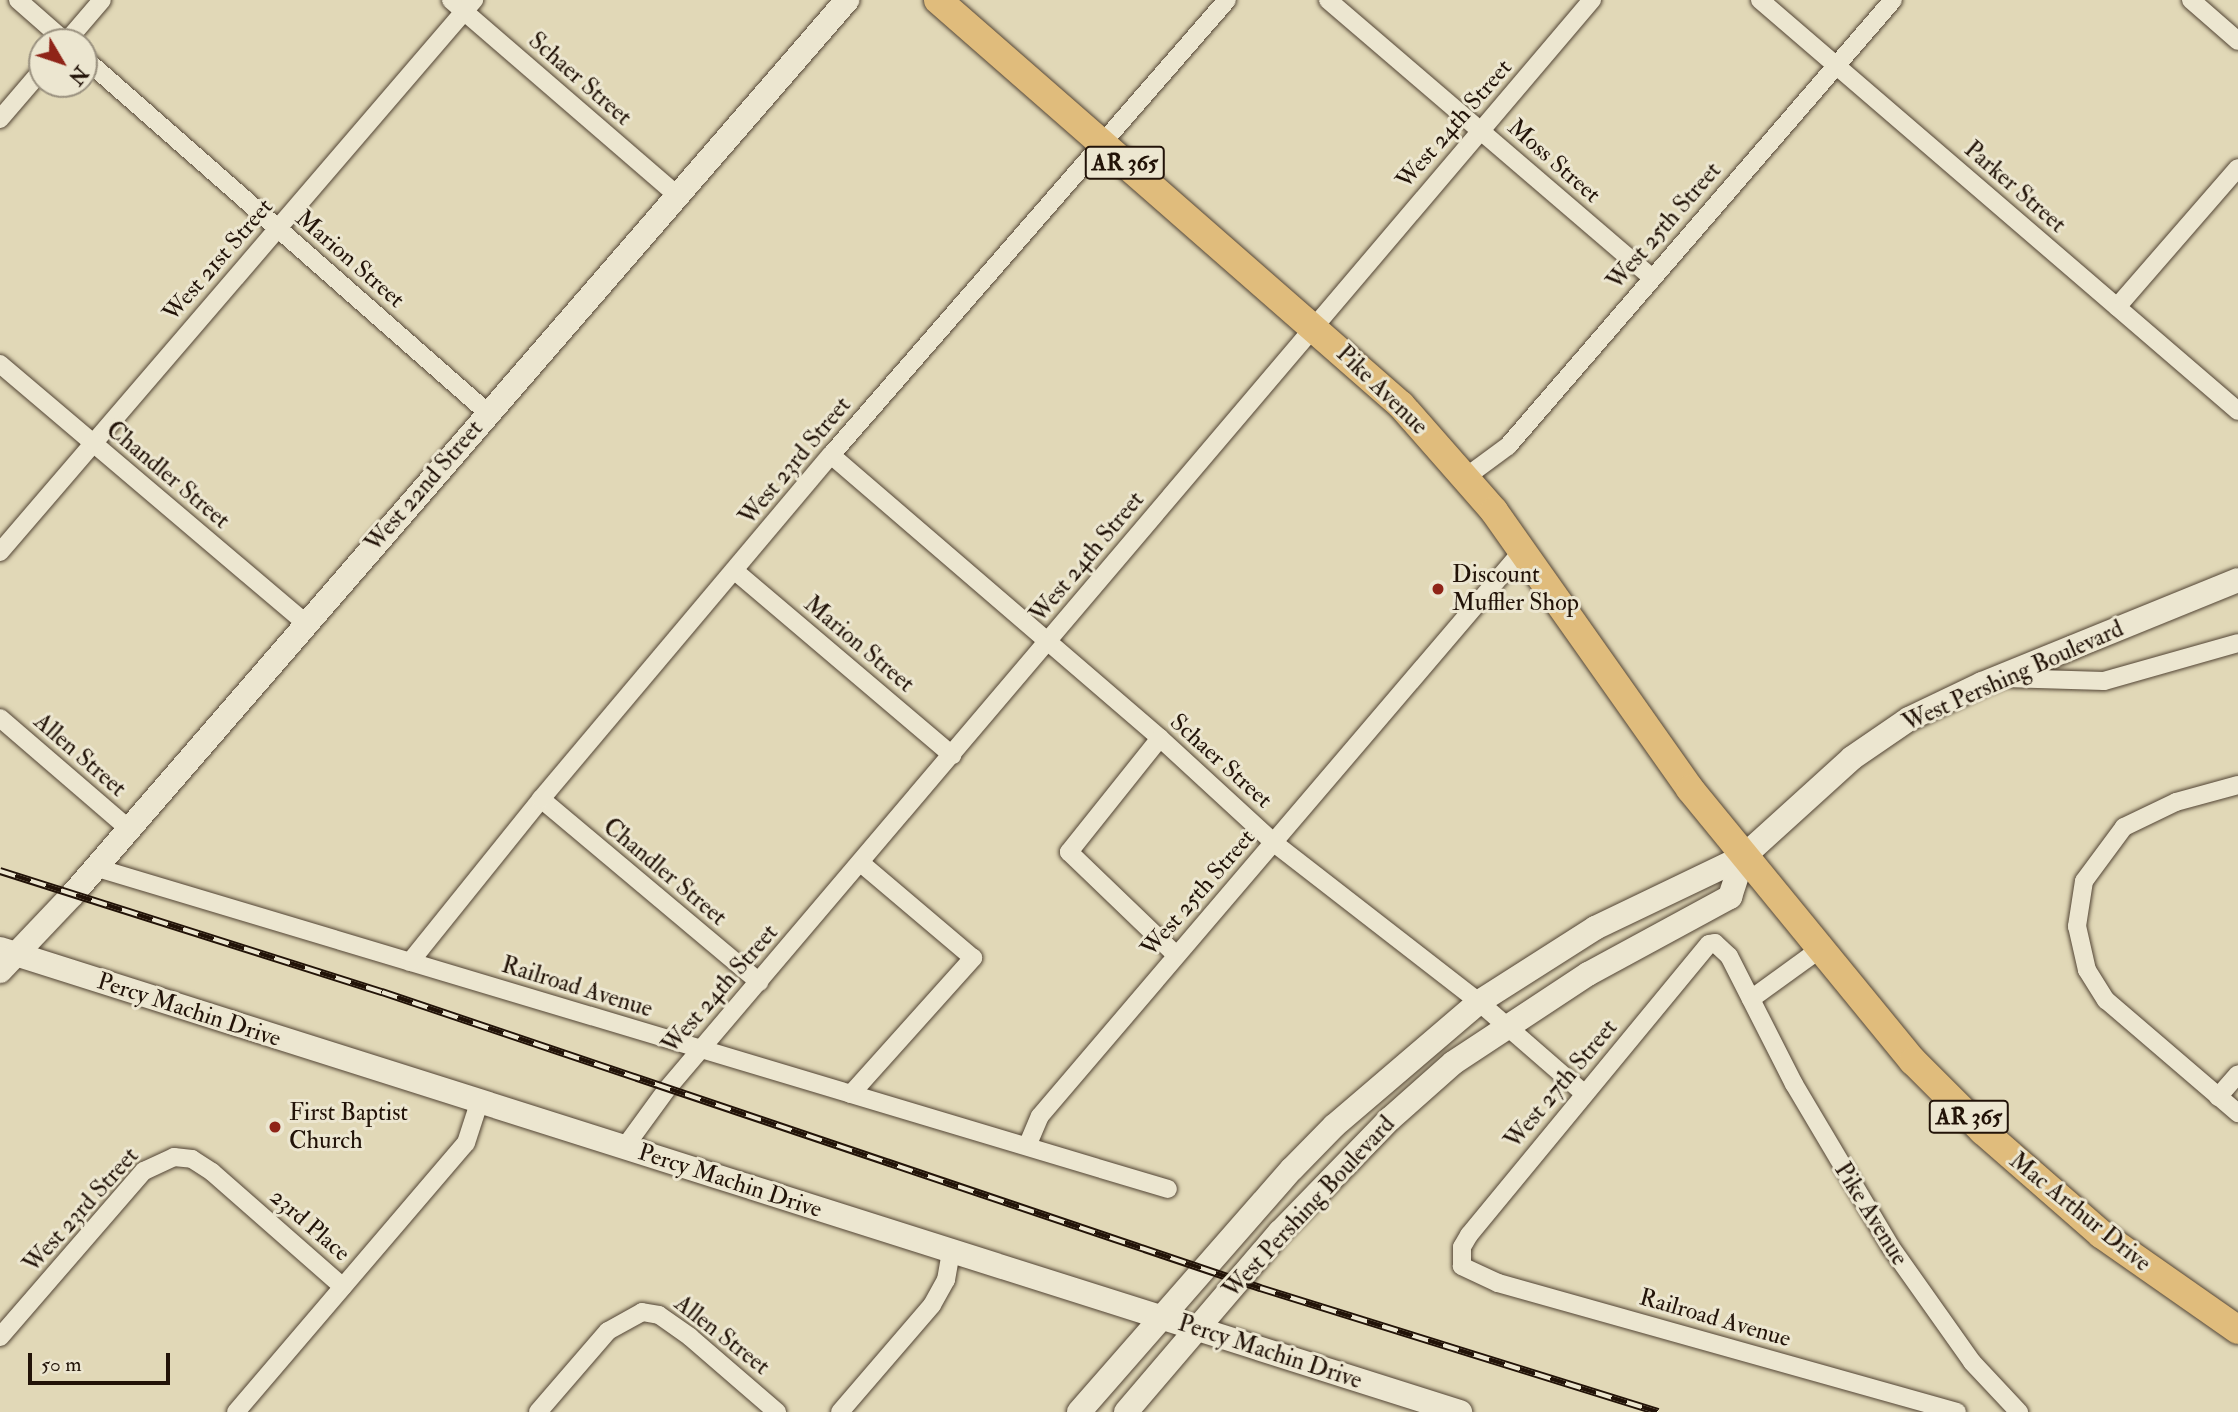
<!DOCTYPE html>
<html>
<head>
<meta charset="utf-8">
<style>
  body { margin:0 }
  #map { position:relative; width:2238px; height:1412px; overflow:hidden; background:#e1d8b7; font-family:"IM FELL Double Pica",serif }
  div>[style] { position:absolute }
  .roads { filter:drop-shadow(0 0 2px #524434) drop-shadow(0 0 2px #524434) }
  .street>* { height:18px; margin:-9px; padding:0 9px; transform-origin:9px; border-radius:9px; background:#ece6d0 }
  .secondary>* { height:24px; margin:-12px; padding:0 12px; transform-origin:12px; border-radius:12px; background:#ece6d0 }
  .primary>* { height:28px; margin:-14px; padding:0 14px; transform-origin:14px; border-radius:14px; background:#e0bc7c }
  .rail>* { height:8px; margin-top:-4px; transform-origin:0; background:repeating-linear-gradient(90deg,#ece6d0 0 16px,#221308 0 32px); box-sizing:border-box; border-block:2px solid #221308 }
  .dots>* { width:19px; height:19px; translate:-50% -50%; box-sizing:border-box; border:4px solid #ece6d0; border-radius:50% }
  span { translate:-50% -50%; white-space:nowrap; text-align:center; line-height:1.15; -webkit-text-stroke:6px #ece6d0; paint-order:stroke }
  .shield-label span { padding:2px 5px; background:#ece6d0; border:2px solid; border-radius:5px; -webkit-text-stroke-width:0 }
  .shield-label { font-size:23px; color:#221308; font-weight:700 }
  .street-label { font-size:24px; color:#221308 }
  .poi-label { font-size:24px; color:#221308 }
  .left { translate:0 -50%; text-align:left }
  .north { position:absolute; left:28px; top:28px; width:70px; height:70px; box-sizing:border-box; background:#ece6d0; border:2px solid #9b9280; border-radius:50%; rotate:129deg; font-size:19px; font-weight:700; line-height:28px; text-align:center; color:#221308 }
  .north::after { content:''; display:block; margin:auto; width:24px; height:32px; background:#8f2418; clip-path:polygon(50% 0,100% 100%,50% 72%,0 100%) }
  .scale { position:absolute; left:28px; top:1353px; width:142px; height:32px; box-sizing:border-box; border:4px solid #221308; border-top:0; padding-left:9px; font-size:21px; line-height:24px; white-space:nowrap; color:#221308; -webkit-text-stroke:5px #ece6d0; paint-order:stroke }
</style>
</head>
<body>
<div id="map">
  <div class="roads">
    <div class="street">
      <div style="left:18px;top:0;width:64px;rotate:41.2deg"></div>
      <div style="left:451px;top:0;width:298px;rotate:40.8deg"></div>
      <div style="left:1328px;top:0;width:427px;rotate:40.6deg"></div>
      <div style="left:1760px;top:0;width:630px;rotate:40.69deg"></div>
      <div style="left:2191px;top:0;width:62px;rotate:41.1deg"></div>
      <div style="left:66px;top:42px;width:55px;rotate:-49.4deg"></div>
      <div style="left:84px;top:58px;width:538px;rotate:41.31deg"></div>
      <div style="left:0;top:119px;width:65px;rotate:-49.4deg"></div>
      <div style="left:2117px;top:307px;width:184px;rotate:-49deg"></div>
      <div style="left:0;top:364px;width:400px;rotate:40.3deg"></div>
      <div style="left:831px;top:455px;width:434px;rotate:40.7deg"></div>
      <div style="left:1160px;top:738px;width:155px;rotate:42.6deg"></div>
      <div style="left:1274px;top:843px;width:259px;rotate:37.8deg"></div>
      <div style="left:1479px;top:1002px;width:140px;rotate:41deg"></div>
      <div style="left:1466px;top:477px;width:52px;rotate:-36.4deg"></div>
      <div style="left:1508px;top:446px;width:589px;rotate:-49.2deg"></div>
      <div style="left:0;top:552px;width:728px;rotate:-49.35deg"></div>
      <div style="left:735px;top:571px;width:285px;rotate:40.3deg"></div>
      <div style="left:2005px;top:678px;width:99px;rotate:1.7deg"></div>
      <div style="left:2104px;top:681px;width:139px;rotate:-15.8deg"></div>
      <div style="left:0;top:718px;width:169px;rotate:40.7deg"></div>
      <div style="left:1160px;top:738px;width:146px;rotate:128.6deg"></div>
      <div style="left:1069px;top:852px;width:149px;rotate:43.9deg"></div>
      <div style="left:2238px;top:785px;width:64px;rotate:164.7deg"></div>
      <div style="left:2176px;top:802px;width:58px;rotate:154.3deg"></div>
      <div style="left:2124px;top:827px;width:67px;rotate:126.5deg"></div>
      <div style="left:2084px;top:881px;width:46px;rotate:98.8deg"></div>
      <div style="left:2077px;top:926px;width:45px;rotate:77.2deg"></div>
      <div style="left:2087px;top:970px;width:36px;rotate:58deg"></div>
      <div style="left:2106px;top:1000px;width:174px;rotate:40.6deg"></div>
      <div style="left:541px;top:799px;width:285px;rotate:40deg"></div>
      <div style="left:94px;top:867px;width:1121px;rotate:16.69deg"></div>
      <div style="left:410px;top:962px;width:209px;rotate:-51.2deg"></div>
      <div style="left:541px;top:799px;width:450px;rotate:-49.9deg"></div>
      <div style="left:831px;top:455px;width:603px;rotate:-48.97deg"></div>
      <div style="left:1751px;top:999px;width:85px;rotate:-35.9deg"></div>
      <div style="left:851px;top:1094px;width:183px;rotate:-48.1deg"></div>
      <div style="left:973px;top:958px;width:148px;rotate:-139.7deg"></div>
      <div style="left:2218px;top:1097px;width:30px;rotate:-49deg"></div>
      <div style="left:1028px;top:1144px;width:30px;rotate:-67deg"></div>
      <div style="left:1040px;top:1116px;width:743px;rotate:-49.53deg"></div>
      <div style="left:624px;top:1148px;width:73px;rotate:-53.9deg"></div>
      <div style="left:667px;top:1089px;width:1429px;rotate:-49.66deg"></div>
      <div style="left:0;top:1337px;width:220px;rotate:-49.1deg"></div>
      <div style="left:144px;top:1171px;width:33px;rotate:-25deg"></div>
      <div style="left:174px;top:1157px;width:18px;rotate:6deg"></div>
      <div style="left:192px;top:1159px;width:24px;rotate:33deg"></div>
      <div style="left:212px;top:1172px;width:174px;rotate:41.3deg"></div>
      <div style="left:236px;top:1412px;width:354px;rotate:-49.5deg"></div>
      <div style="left:466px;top:1143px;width:42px;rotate:-72deg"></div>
      <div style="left:538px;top:1412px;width:107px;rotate:-49.2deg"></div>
      <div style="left:608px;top:1331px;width:39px;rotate:-29deg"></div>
      <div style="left:642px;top:1312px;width:17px;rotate:10deg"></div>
      <div style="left:659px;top:1315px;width:38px;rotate:35deg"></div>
      <div style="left:690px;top:1337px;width:115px;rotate:40.8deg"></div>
      <div style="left:840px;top:1412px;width:141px;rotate:-49.3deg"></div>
      <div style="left:932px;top:1305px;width:29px;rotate:-61deg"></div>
      <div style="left:946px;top:1280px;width:29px;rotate:-80deg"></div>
      <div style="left:1957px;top:1412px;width:477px;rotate:-164.3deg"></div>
      <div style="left:1498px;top:1283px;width:40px;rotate:-155deg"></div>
      <div style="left:1462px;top:1266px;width:19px;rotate:-90deg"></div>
      <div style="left:1462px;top:1247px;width:14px;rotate:-60deg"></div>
      <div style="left:1469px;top:1235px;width:377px;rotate:-50.5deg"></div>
      <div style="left:1709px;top:944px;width:6px;rotate:-9deg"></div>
      <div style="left:1715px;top:943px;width:19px;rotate:43deg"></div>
      <div style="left:1729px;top:956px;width:144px;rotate:63.1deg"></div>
      <div style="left:1794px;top:1084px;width:188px;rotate:59.3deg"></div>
      <div style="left:1890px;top:1246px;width:142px;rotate:54.7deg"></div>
      <div style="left:1972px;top:1362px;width:69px;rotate:46.8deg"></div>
    </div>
    <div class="secondary">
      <div style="left:0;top:949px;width:1532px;rotate:17.6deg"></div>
      <div style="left:0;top:971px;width:106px;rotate:-46.5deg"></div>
      <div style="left:73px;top:894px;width:1183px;rotate:-49.11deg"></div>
      <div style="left:1079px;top:1412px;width:323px;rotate:-48.8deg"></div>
      <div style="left:1292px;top:1169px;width:60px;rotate:-45.7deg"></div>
      <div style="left:1334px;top:1126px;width:191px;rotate:-40.5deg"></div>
      <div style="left:1479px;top:1002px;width:138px;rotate:-32.5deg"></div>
      <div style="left:1595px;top:928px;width:164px;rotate:-25.6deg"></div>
      <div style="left:1743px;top:857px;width:147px;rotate:-42.2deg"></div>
      <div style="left:1852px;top:758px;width:69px;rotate:-34.4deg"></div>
      <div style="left:1909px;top:719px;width:81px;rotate:-25.6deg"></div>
      <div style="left:1982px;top:684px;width:276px;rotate:-22.1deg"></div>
      <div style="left:1126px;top:1412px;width:237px;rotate:-49.5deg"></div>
      <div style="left:1280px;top:1232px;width:158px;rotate:-45.8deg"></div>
      <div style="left:1390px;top:1119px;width:84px;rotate:-41.6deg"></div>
      <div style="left:1453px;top:1063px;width:162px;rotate:-33.4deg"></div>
      <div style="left:1588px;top:974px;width:162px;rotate:-28.5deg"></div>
      <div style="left:1730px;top:897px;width:42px;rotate:-72deg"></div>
    </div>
    <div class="primary">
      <div style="left:938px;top:0;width:615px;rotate:41.18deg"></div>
      <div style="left:1401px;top:405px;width:141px;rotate:48.7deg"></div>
      <div style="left:1494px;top:511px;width:340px;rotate:54.8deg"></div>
      <div style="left:1690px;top:789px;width:352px;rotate:50.7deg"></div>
      <div style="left:1913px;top:1061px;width:99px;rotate:45deg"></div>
      <div style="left:1983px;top:1131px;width:157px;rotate:41.1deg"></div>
      <div style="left:2101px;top:1234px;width:167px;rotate:35deg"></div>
    </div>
  </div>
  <div class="rail">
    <div style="left:0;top:871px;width:401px;rotate:17.6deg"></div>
    <div style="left:382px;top:992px;width:927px;rotate:18.63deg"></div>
    <div style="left:1260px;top:1288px;width:417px;rotate:17.3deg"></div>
  </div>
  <div class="dots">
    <div style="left:1438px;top:589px;background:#8f2418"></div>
    <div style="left:275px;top:1127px;background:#8f2418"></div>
  </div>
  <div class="shield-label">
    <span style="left:1125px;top:163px">AR 365</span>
    <span style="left:1969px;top:1117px">AR 365</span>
  </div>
  <div class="street-label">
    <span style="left:580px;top:79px;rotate:41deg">Schaer Street</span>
    <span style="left:1454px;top:124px;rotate:-49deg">West 24th Street</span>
    <span style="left:1554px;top:161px;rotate:41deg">Moss Street</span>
    <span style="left:2015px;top:187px;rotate:41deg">Parker Street</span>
    <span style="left:1664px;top:226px;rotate:-49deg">West 25th Street</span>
    <span style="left:350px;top:259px;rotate:41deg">Marion Street</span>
    <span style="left:218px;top:260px;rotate:-49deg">West 21st Street</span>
    <span style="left:1382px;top:390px;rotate:44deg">Pike Avenue</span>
    <span style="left:795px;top:461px;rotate:-50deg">West 23rd Street</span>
    <span style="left:168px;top:475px;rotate:40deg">Chandler Street</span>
    <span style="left:424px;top:486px;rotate:-49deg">West 22nd Street</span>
    <span style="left:1087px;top:557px;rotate:-50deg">West 24th Street</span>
    <span style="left:859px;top:644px;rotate:40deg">Marion Street</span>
    <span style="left:2013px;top:676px;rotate:-24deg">West Pershing Boulevard</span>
    <span style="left:80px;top:755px;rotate:41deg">Allen Street</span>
    <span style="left:1221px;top:761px;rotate:42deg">Schaer Street</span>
    <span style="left:665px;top:872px;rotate:40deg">Chandler Street</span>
    <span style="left:1198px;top:893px;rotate:-49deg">West 25th Street</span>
    <span style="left:577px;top:987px;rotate:17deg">Railroad Avenue</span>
    <span style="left:720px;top:989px;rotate:-49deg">West 24th Street</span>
    <span style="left:189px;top:1010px;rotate:18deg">Percy Machin Drive</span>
    <span style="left:1561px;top:1084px;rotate:-50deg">West 27th Street</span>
    <span style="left:730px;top:1181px;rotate:18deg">Percy Machin Drive</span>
    <span style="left:1309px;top:1207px;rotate:-47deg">West Pershing Boulevard</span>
    <span style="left:81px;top:1210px;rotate:-48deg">West 23rd Street</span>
    <span style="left:2080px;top:1212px;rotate:39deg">Mac Arthur Drive</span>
    <span style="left:1871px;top:1214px;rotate:58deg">Pike Avenue</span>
    <span style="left:310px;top:1225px;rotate:41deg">23rd Place</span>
    <span style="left:1715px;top:1318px;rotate:16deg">Railroad Avenue</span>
    <span style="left:722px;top:1335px;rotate:38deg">Allen Street</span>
    <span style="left:1270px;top:1352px;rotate:18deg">Percy Machin Drive</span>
  </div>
  <div class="poi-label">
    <span class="left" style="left:1452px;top:589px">Discount<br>Muffler Shop</span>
    <span class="left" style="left:289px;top:1127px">First Baptist<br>Church</span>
  </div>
  <div class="north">N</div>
  <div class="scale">50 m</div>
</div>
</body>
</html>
